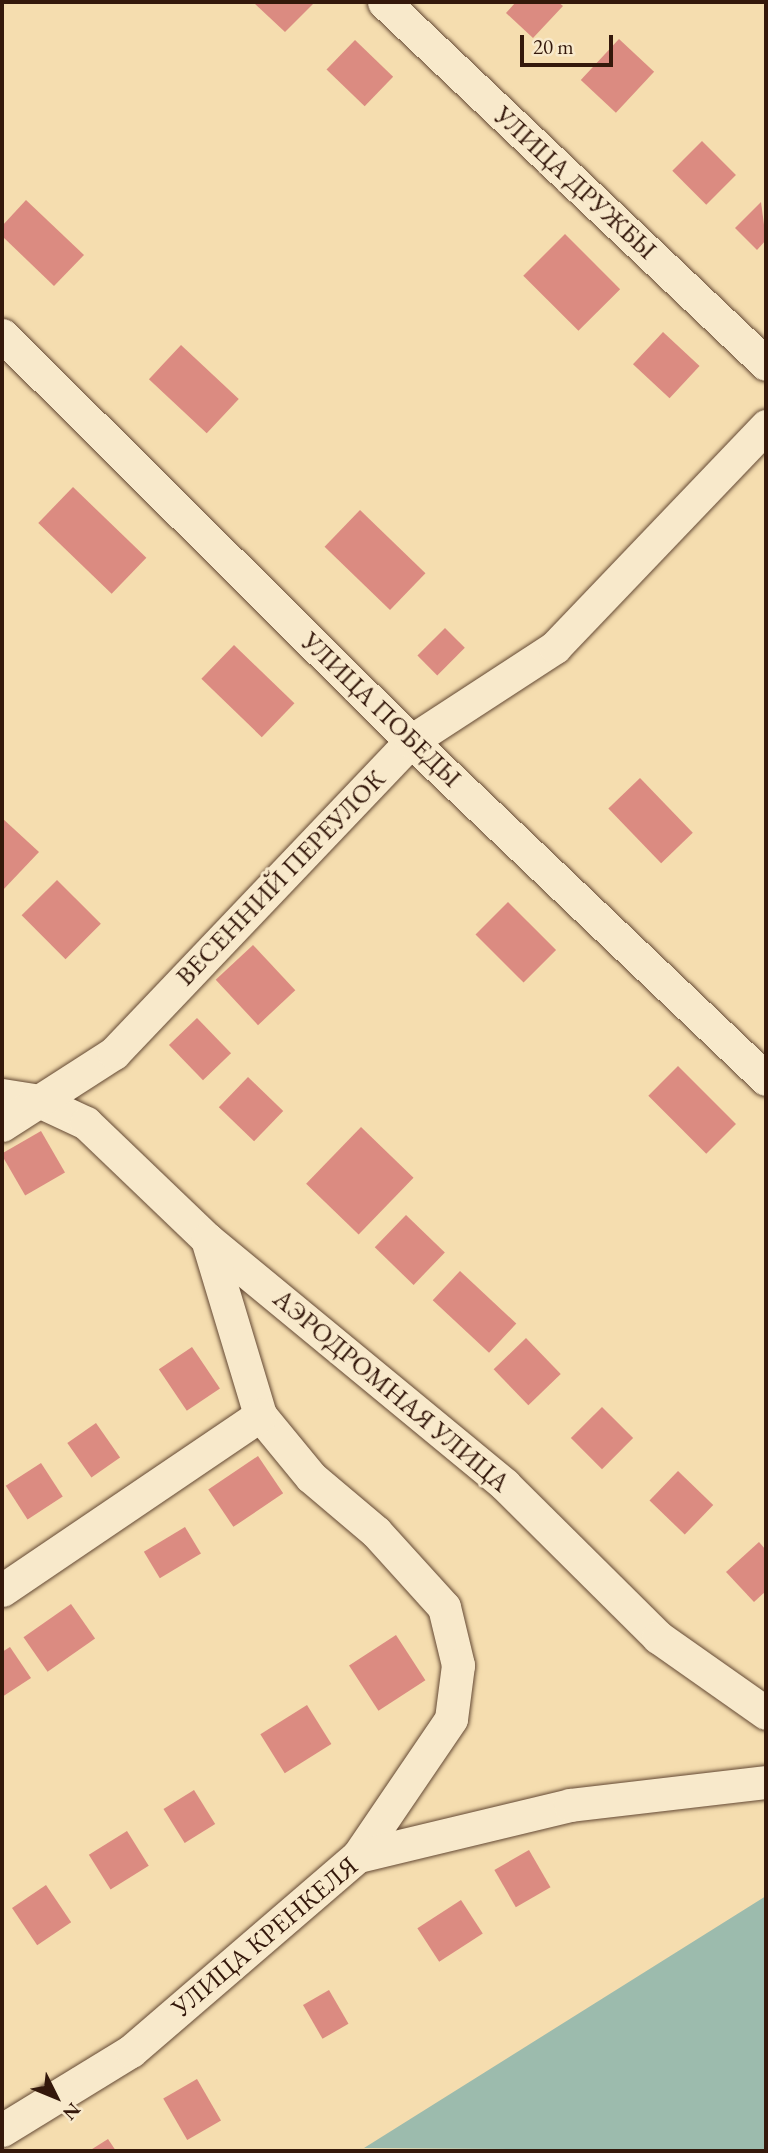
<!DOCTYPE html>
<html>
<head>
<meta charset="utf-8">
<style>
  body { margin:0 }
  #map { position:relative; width:768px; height:2153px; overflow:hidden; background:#f5ddaf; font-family:"EB Garamond",serif }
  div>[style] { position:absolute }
  .water>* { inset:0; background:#9cbbad }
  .building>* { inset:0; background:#db8b81; transform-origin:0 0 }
  .roads { filter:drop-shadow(0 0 2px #644934) drop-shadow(0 0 2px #644934) }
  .street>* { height:33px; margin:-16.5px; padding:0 16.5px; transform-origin:16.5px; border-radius:16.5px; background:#f8e9cb }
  span { translate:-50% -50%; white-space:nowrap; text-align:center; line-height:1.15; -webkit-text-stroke:6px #f8e9cb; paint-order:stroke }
  .street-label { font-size:26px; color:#34180b }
  .frame { position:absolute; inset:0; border:4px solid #34180b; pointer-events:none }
  .north { position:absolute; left:21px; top:2062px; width:70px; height:70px; -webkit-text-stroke:5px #f8e9cb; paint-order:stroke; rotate:133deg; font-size:19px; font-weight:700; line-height:28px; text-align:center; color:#34180b }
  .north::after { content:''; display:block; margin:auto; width:24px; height:32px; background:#34180b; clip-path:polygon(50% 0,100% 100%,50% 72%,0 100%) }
  .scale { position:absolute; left:520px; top:35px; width:93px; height:32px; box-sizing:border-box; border:4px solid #34180b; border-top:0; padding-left:9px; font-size:21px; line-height:24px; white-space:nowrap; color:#34180b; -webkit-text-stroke:5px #f8e9cb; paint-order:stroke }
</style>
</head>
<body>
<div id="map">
  <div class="water">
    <div style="clip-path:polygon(766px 1896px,766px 2151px,363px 2148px,364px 2148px)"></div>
  </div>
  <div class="building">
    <div style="clip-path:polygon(253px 2px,315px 2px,285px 32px)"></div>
    <div style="clip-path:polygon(516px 2px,558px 2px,563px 6px,533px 38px,506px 13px)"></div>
    <div style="left:619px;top:39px;width:48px;height:56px;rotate:43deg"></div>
    <div style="left:355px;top:40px;width:53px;height:41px;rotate:44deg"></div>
    <div style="left:702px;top:141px;width:48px;height:42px;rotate:45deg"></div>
    <div style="clip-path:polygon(26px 200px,84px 255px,54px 286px,2px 236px,2px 226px)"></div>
    <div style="clip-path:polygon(761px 202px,766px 240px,757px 250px,735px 228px)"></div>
    <div style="left:565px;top:234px;width:78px;height:59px;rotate:45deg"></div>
    <div style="left:663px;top:332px;width:50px;height:44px;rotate:43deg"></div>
    <div style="left:181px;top:345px;width:79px;height:47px;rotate:43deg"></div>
    <div style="left:73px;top:487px;width:102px;height:50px;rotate:44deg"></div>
    <div style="left:360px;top:510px;width:91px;height:51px;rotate:44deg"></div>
    <div style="left:445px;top:628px;width:28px;height:39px;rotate:45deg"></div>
    <div style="left:234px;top:645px;width:84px;height:47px;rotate:44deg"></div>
    <div style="left:640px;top:778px;width:76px;height:44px;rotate:46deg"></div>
    <div style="clip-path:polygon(2px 818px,39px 852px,2px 891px)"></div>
    <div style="left:57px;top:880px;width:62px;height:50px;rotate:45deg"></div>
    <div style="left:508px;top:902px;width:68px;height:46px;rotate:45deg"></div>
    <div style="left:253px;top:945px;width:62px;height:51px;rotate:47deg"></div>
    <div style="left:197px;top:1018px;width:49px;height:39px;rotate:46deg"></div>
    <div style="left:678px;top:1066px;width:82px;height:42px;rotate:45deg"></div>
    <div style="left:248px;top:1077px;width:49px;height:42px;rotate:44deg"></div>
    <div style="left:361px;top:1127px;width:73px;height:79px;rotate:44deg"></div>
    <div style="left:41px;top:1131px;width:48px;height:46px;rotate:60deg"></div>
    <div style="left:406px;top:1215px;width:54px;height:45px;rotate:44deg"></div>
    <div style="left:460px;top:1271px;width:77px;height:40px;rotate:43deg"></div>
    <div style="left:526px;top:1338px;width:50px;height:45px;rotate:46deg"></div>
    <div style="left:192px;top:1347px;width:50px;height:40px;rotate:56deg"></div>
    <div style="left:602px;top:1407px;width:44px;height:44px;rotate:45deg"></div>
    <div style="left:96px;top:1423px;width:42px;height:35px;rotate:55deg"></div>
    <div style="left:258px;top:1456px;width:45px;height:60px;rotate:56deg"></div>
    <div style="left:41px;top:1463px;width:40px;height:42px;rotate:57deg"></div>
    <div style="left:678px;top:1471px;width:49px;height:41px;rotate:44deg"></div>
    <div style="left:185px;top:1527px;width:31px;height:48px;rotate:59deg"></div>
    <div style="clip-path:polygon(759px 1542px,766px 1550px,766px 1591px,754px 1602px,726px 1572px)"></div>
    <div style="left:71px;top:1604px;width:42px;height:58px;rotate:55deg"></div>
    <div style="left:396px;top:1635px;width:54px;height:56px;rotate:57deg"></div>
    <div style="clip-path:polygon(10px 1647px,31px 1678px,2px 1697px,2px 1652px)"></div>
    <div style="left:307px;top:1705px;width:46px;height:55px;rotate:58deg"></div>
    <div style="left:194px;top:1790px;width:40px;height:36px;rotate:58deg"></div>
    <div style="left:127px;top:1831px;width:41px;height:45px;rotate:58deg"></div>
    <div style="left:529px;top:1850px;width:43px;height:40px;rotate:60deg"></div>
    <div style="left:46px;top:1885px;width:45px;height:41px;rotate:56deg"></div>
    <div style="left:461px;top:1900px;width:40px;height:52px;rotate:57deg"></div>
    <div style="left:329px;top:1990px;width:39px;height:30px;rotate:60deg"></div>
    <div style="left:197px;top:2079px;width:48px;height:39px;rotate:60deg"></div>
    <div style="clip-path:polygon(108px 2139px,116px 2151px,89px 2151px)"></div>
  </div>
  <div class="roads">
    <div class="street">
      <div style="left:384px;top:2px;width:526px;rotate:43.46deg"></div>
      <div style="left:2px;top:335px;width:576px;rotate:44.79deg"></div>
      <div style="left:411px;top:741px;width:490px;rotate:43.6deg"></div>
      <div style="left:2px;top:1095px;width:37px;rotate:9deg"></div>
      <div style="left:39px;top:1101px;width:52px;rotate:25.1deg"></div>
      <div style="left:86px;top:1123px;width:168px;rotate:43.8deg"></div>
      <div style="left:207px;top:1239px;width:386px;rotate:39.5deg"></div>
      <div style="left:505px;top:1485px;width:216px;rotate:44.8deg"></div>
      <div style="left:658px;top:1637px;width:132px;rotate:35.1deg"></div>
      <div style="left:2px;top:1125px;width:133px;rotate:-32.7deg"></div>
      <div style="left:114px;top:1053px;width:431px;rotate:-46.4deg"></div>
      <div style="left:411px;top:741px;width:172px;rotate:-33.1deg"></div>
      <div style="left:555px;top:647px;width:306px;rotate:-46.3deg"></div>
      <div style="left:207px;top:1239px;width:184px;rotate:73.2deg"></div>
      <div style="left:260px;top:1415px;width:80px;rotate:50.6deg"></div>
      <div style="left:311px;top:1477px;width:85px;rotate:40.2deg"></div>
      <div style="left:376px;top:1532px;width:101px;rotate:47.8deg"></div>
      <div style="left:444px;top:1607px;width:60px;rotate:76.4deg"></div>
      <div style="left:458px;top:1665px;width:54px;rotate:97.4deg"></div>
      <div style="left:451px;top:1719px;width:166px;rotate:124.2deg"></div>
      <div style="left:2px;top:1590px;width:312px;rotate:-34.1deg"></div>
      <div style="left:2px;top:2130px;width:151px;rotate:-31.5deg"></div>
      <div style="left:131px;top:2051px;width:299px;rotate:-40.7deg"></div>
      <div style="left:358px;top:1856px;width:218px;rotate:-13.5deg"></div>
      <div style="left:570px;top:1805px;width:197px;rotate:-6.7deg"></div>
    </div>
  </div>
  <div class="street-label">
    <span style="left:575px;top:183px;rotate:43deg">УЛИЦА ДРУЖБЫ</span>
    <span style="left:381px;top:710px;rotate:44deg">УЛИЦА ПОБЕДЫ</span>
    <span style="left:281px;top:878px;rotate:-46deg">ВЕСЕННИЙ ПЕРЕУЛОК</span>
    <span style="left:391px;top:1391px;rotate:40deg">АЭРОДРОМНАЯ УЛИЦА</span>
    <span style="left:265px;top:1937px;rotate:-40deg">УЛИЦА КРЕНКЕЛЯ</span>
  </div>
  <div class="frame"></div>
  <div class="north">N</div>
  <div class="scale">20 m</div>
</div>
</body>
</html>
